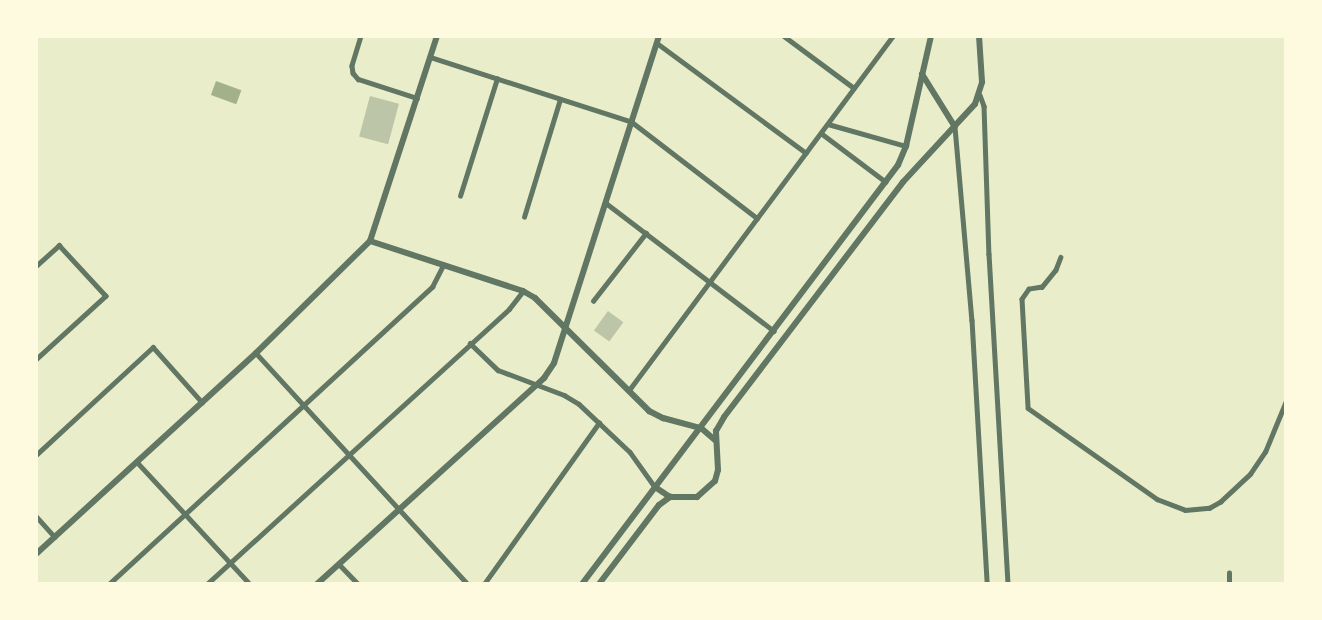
<!DOCTYPE html>
<html>
<head>
<meta charset="utf-8">
<style>
  body { margin:0 }
  #map { position:relative; width:1322px; height:620px; overflow:hidden; background:#e9edc9; font-family:"Sofia Sans Condensed",sans-serif }
  div>[style] { position:absolute }
  .water>* { inset:0; background:#a3b18a; transform-origin:0 0 }
  .building>* { inset:0; background:#bcc5a7; transform-origin:0 0 }
  .minor>* { height:4.5px; margin:-2.25px; padding:0 2.25px; transform-origin:2.25px; border-radius:2.25px; background:#617663 }
  .tertiary>* { height:6px; margin:-3px; padding:0 3px; transform-origin:3px; border-radius:3px; background:#617663 }
  span { translate:-50% -50%; white-space:nowrap; text-align:center; line-height:1.15; -webkit-text-stroke:5px #fefae0; paint-order:stroke }
  .frame { position:absolute; inset:0; border:38px solid #fefae0; pointer-events:none }
</style>
</head>
<body>
<div id="map">
  <div class="water">
    <div style="left:216px;top:81px;width:27px;height:15px;rotate:20deg"></div>
  </div>
  <div class="building">
    <div style="left:370px;top:96px;width:30px;height:42px;rotate:15deg"></div>
    <div style="left:608px;top:311px;width:19px;height:24px;rotate:36deg"></div>
  </div>
  <div class="minor">
    <div style="left:361px;top:36px;width:31px;rotate:107deg"></div>
    <div style="left:352px;top:66px;width:7px;rotate:82deg"></div>
    <div style="left:353px;top:73px;width:8px;rotate:50deg"></div>
    <div style="left:358px;top:79px;width:62px;rotate:17.9deg"></div>
    <div style="left:784px;top:36px;width:87px;rotate:36.6deg"></div>
    <div style="left:657px;top:43px;width:185px;rotate:36.4deg"></div>
    <div style="left:430px;top:57px;width:212px;rotate:17.8deg"></div>
    <div style="left:632px;top:122px;width:158px;rotate:37.5deg"></div>
    <div style="left:980px;top:95px;width:12px;rotate:70deg"></div>
    <div style="left:984px;top:106px;width:148px;rotate:88.1deg"></div>
    <div style="left:989px;top:254px;width:331px;rotate:86.7deg"></div>
    <div style="left:828px;top:124px;width:81px;rotate:15.8deg"></div>
    <div style="left:955px;top:127px;width:194px;rotate:85deg"></div>
    <div style="left:972px;top:320px;width:264px;rotate:86.7deg"></div>
    <div style="left:821px;top:133px;width:81px;rotate:37deg"></div>
    <div style="left:460px;top:196px;width:123px;rotate:-72.5deg"></div>
    <div style="left:606px;top:203px;width:211px;rotate:37.3deg"></div>
    <div style="left:524px;top:217px;width:123px;rotate:-73deg"></div>
    <div style="left:1061px;top:257px;width:14px;rotate:111deg"></div>
    <div style="left:1056px;top:270px;width:22px;rotate:129deg"></div>
    <div style="left:1042px;top:287px;width:13px;rotate:171deg"></div>
    <div style="left:1029px;top:289px;width:12px;rotate:125deg"></div>
    <div style="left:1022px;top:299px;width:109px;rotate:86.8deg"></div>
    <div style="left:1028px;top:408px;width:158px;rotate:35.2deg"></div>
    <div style="left:1157px;top:499px;width:30px;rotate:21deg"></div>
    <div style="left:1185px;top:510px;width:24px;rotate:-5deg"></div>
    <div style="left:1209px;top:508px;width:13px;rotate:-29deg"></div>
    <div style="left:1220px;top:502px;width:41px;rotate:-43deg"></div>
    <div style="left:1250px;top:474px;width:27px;rotate:-56deg"></div>
    <div style="left:1265px;top:452px;width:55px;rotate:-67.6deg"></div>
    <div style="left:36px;top:266px;width:31px;rotate:-42deg"></div>
    <div style="left:59px;top:245px;width:69px;rotate:47.3deg"></div>
    <div style="left:106px;top:296px;width:95px;rotate:137.6deg"></div>
    <div style="left:593px;top:301px;width:86px;rotate:-52.1deg"></div>
    <div style="left:470px;top:343px;width:39px;rotate:44deg"></div>
    <div style="left:498px;top:370px;width:71px;rotate:20.7deg"></div>
    <div style="left:564px;top:395px;width:17px;rotate:31deg"></div>
    <div style="left:579px;top:404px;width:70px;rotate:43.3deg"></div>
    <div style="left:630px;top:452px;width:43px;rotate:54.5deg"></div>
    <div style="left:256px;top:353px;width:314px;rotate:47.5deg"></div>
    <div style="left:629px;top:390px;width:442px;rotate:-53.3deg"></div>
    <div style="left:36px;top:455px;width:159px;rotate:-42.7deg"></div>
    <div style="left:153px;top:347px;width:74px;rotate:48.3deg"></div>
    <div style="left:137px;top:462px;width:166px;rotate:47.2deg"></div>
    <div style="left:36px;top:516px;width:28px;rotate:48deg"></div>
    <div style="left:339px;top:564px;width:28px;rotate:46deg"></div>
    <div style="left:109px;top:584px;width:439px;rotate:-42.6deg"></div>
    <div style="left:432px;top:287px;width:25px;rotate:-63deg"></div>
    <div style="left:207px;top:584px;width:408px;rotate:-42.3deg"></div>
    <div style="left:509px;top:309px;width:23px;rotate:-52deg"></div>
    <div style="left:484px;top:584px;width:198px;rotate:-54.5deg"></div>
    <div style="left:1229px;top:584px;width:11px;rotate:-90deg"></div>
  </div>
  <div class="tertiary">
    <div style="left:922px;top:74px;width:62px;rotate:58.1deg"></div>
    <div style="left:370px;top:241px;width:161px;rotate:18.1deg"></div>
    <div style="left:523px;top:291px;width:14px;rotate:30deg"></div>
    <div style="left:535px;top:298px;width:161px;rotate:44.7deg"></div>
    <div style="left:649px;top:411px;width:16px;rotate:27deg"></div>
    <div style="left:663px;top:418px;width:39px;rotate:15deg"></div>
    <div style="left:701px;top:428px;width:18px;rotate:41deg"></div>
    <div style="left:655px;top:487px;width:18px;rotate:34deg"></div>
    <div style="left:36px;top:554px;width:298px;rotate:-42.4deg"></div>
    <div style="left:256px;top:353px;width:160px;rotate:-44.5deg"></div>
    <div style="left:370px;top:241px;width:216px;rotate:-71.9deg"></div>
    <div style="left:317px;top:584px;width:307px;rotate:-42.2deg"></div>
    <div style="left:544px;top:378px;width:18px;rotate:-56deg"></div>
    <div style="left:554px;top:363px;width:343px;rotate:-72.2deg"></div>
    <div style="left:582px;top:584px;width:525px;rotate:-52.98deg"></div>
    <div style="left:898px;top:165px;width:21px;rotate:-67deg"></div>
    <div style="left:906px;top:146px;width:113px;rotate:-77.2deg"></div>
    <div style="left:599px;top:584px;width:99px;rotate:-52.8deg"></div>
    <div style="left:659px;top:505px;width:14px;rotate:-36deg"></div>
    <div style="left:670px;top:497px;width:27px"></div>
    <div style="left:697px;top:497px;width:24px;rotate:-42deg"></div>
    <div style="left:715px;top:481px;width:11px;rotate:-75deg"></div>
    <div style="left:718px;top:470px;width:39px;rotate:-93deg"></div>
    <div style="left:716px;top:431px;width:16px;rotate:-60deg"></div>
    <div style="left:724px;top:417px;width:295px;rotate:-52.7deg"></div>
    <div style="left:903px;top:182px;width:106px;rotate:-47.3deg"></div>
    <div style="left:975px;top:104px;width:23px;rotate:-72deg"></div>
    <div style="left:982px;top:82px;width:46px;rotate:-93.7deg"></div>
  </div>
  <div class="frame"></div>
</div>
</body>
</html>
